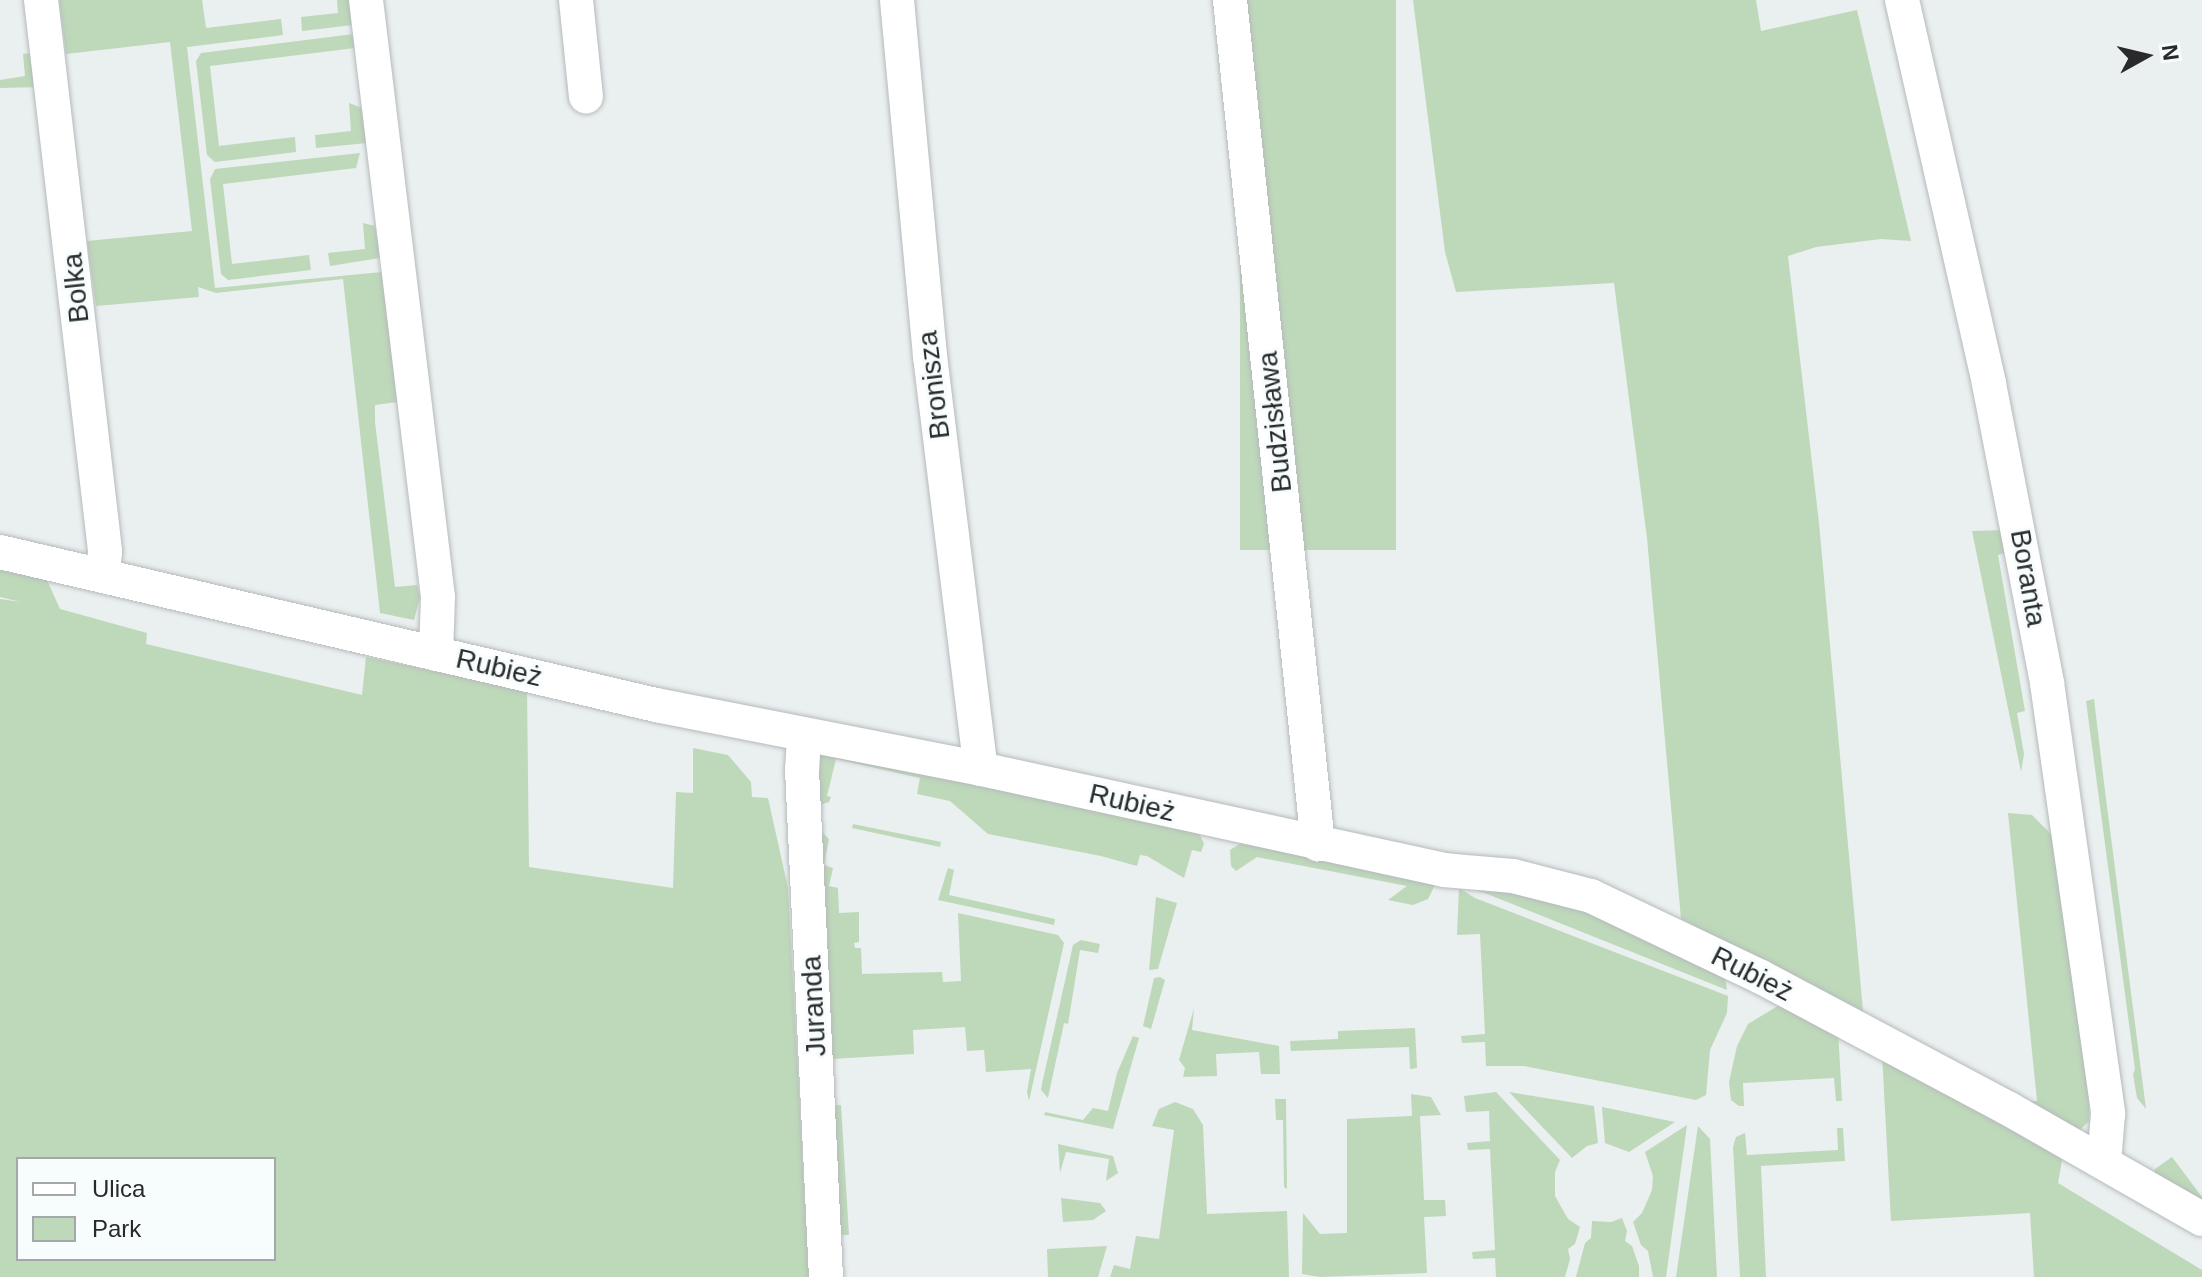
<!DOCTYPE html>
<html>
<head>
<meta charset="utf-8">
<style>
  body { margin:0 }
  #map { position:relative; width:2202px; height:1277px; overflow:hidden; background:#eaeff0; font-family:Helvetica,sans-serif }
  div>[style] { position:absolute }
  .green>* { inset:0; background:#bed8ba; transform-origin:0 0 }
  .roads { filter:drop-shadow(0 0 2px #b5babb) drop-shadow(0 0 2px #b5babb) }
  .minor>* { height:34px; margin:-17px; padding:0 17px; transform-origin:17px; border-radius:17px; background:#fff }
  span { translate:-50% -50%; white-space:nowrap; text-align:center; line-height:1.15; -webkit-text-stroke:6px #f7fcfd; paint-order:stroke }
  .street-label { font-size:28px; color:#282a2b }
  .legend { position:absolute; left:16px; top:1157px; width:260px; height:104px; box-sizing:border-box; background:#f7fcfd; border:2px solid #a4a8a9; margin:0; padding:10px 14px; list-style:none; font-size:24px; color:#282a2b }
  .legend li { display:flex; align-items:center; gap:16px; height:40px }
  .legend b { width:40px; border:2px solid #a4a8a9 }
  .north { position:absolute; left:2106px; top:16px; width:80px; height:80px; -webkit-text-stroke:6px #f7fcfd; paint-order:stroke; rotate:82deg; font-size:22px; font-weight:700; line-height:32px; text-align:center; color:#282a2b }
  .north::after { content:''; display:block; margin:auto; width:28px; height:36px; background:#282a2b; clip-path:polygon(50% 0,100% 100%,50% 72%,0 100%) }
</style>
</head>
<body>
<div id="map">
  <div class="green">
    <div style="clip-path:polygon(59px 0,202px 0,206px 28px,281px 19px,283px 35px,187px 47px,215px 288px,382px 272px,397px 402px,375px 405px,375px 422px,395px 587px,417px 585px,420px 597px,414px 620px,380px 613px,343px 279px,216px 293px,198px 287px,199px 297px,96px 306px,87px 241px,192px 231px,170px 42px,66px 54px)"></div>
    <div style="clip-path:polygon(337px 0,350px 0,353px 25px,302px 31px,301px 17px,338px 13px)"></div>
    <div style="left:1240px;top:0;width:156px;height:550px"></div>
    <div style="clip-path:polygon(1413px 0,1756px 0,1761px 31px,1857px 10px,1911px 241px,1881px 239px,1816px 247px,1788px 256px,1819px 523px,1863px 1011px,1681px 919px,1647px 538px,1614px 283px,1456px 292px,1445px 252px)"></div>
    <div style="clip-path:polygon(354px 34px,355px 48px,210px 66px,219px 146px,295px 137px,296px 152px,215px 162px,207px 155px,196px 61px,201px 53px)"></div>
    <div style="clip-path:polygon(32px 53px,41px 87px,0 88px,0 80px,25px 76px,23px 54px)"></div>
    <div style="clip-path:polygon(349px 103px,362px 108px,367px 143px,316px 148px,315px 135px,351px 131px)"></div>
    <div style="clip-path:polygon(360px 153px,356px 168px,223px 184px,232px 264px,309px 255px,311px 270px,228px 280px,221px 274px,210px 179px,215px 169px)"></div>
    <div style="clip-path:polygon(363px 223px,375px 226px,380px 258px,330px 266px,328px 253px,365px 249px)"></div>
    <div style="clip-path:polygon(2004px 530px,2008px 552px,1998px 555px,2025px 711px,2017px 713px,2024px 754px,2021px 772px,1972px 531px)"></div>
    <div style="clip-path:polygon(evenodd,0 570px,47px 580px,60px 609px,147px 633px,146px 644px,362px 695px,366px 657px,527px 690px,529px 867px,673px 888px,676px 792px,693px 793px,693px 748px,728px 755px,751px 782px,752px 797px,768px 798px,788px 888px,809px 1277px,0 1277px,0 599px,21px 602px,0 597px,0 570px,18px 1159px,274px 1159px,274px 1259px,18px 1259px,18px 1159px)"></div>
    <div style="clip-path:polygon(2094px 699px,2104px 783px,2146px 1109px,2137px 1098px,2133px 1074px,2135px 1069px,2086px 701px)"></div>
    <div style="clip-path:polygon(824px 745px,1197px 828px,1204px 844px,1201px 852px,1192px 850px,1184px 878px,1147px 856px,1140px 855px,1137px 866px,1101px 856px,988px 834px,950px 801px,917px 794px,920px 778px,836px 759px,827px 796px,831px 797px,829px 802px,813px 807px,812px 757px)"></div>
    <div style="clip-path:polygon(2008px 813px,2032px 815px,2054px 837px,2089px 1100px,2089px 1121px,2081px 1129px,2068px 1129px,2017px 1103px,2037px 1101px)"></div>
    <div style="clip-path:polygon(853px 824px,941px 842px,940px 847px,852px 828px)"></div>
    <div style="clip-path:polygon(820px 830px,829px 839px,824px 865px,833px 868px,829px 886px,838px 888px,839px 913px,859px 912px,859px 942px,854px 943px,855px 948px,861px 948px,862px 974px,942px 972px,943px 982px,961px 981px,958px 913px,1058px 935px,1064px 943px,1029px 1101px,1027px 1092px,1031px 1069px,986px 1072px,984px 1050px,967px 1051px,965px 1027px,913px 1030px,914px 1054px,832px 1059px)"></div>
    <div style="clip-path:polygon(1249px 838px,1435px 885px,1428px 899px,1413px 905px,1388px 900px,1407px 886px,1257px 857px,1236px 871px,1231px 866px,1230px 850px)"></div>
    <div style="clip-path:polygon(948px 868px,954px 870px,949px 895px,1055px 919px,1054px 925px,938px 900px)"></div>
    <div style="clip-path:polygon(1462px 884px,1550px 897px,1724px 970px,1727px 990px)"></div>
    <div style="clip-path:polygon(1459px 888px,1475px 898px,1728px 996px,1727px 1013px,1710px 1050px,1706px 1095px,1696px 1100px,1524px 1066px,1486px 1066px,1485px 1042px,1462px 1043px,1461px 1036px,1485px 1034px,1480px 934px,1457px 935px)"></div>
    <div style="clip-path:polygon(1156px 897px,1177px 903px,1158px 969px,1149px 970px)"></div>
    <div style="clip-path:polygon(1081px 940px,1100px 944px,1098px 953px,1080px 950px,1068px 1024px,1064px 1023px,1048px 1098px,1041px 1090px,1042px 1084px,1073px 945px)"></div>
    <div style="clip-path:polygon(1160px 977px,1165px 980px,1151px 1029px,1143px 1026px,1154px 978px)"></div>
    <div style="clip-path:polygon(1786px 1001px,1838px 1030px,1842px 1101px,1836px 1101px,1834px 1078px,1743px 1083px,1744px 1106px,1739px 1106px,1731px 1100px,1729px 1082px,1737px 1046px,1748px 1024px)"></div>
    <div style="clip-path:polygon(1194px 1008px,1192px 1030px,1279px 1046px,1280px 1074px,1261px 1074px,1259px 1052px,1216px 1054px,1217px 1076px,1183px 1077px,1185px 1068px,1179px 1060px)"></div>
    <div style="clip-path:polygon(1415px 1028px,1417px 1068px,1410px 1069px,1409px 1047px,1291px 1051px,1290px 1041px,1338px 1039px,1338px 1031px)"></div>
    <div style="clip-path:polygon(1133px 1036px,1139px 1038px,1113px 1129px,1044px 1115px,1045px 1112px,1083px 1120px,1093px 1108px,1108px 1111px,1117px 1073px)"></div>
    <div style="clip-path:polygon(1882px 1054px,2063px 1155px,2058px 1183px,2202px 1270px,2202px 1277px,2034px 1277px,2030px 1213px,1891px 1221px)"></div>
    <div style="clip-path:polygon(1496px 1092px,1560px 1160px,1555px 1172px,1555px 1196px,1568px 1219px,1580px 1227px,1575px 1244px,1568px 1249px,1570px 1259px,1565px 1277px,1496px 1277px,1495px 1258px,1473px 1259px,1472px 1252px,1495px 1250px,1490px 1149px,1468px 1150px,1467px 1143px,1490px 1141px,1489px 1111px,1466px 1112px,1464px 1096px)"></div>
    <div style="clip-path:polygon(1509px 1092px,1594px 1106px,1598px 1143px,1587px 1146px,1572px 1158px)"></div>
    <div style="clip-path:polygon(1411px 1094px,1431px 1097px,1441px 1115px,1420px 1116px,1424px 1200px,1445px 1200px,1446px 1216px,1424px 1217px,1427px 1273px,1320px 1277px,1302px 1274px,1303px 1213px,1320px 1234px,1347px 1233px,1347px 1119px,1412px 1116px)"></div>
    <div style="clip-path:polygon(1275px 1099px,1286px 1099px,1287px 1189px,1284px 1187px,1283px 1120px,1276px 1120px)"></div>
    <div style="clip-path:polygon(1175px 1102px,1193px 1109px,1203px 1125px,1207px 1214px,1287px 1211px,1289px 1277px,1110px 1277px,1114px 1265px,1130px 1269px,1136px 1236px,1159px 1239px,1174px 1130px,1152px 1126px,1159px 1109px)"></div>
    <div style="clip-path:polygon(841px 1105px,849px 1235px,840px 1235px,827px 1106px)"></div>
    <div style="clip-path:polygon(1602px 1107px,1675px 1122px,1629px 1152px,1605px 1143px)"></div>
    <div style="clip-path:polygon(1687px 1125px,1666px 1277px,1653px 1277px,1648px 1251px,1641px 1245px,1633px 1222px,1642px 1213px,1652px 1190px,1653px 1176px,1645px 1152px)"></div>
    <div style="clip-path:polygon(1698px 1126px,1710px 1139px,1717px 1277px,1676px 1277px)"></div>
    <div style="clip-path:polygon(1837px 1128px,1843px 1128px,1845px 1161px,1761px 1166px,1766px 1277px,1740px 1277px,1733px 1147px,1736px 1137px,1745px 1133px,1747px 1155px,1838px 1150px)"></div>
    <div style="clip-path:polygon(1058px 1144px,1113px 1156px,1118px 1173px,1106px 1181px,1109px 1159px,1066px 1152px,1060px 1173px)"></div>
    <div style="clip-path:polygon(2172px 1157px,2202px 1197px,2202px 1205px,2154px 1176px,2155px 1169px)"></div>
    <div style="clip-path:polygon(1061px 1198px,1100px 1203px,1106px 1211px,1093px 1220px,1063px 1222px)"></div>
    <div style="clip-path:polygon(1622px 1218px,1627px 1231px,1625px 1241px,1632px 1246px,1639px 1266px,1639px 1277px,1576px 1277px,1585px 1243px,1591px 1238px,1592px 1221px,1611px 1222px)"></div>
    <div style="clip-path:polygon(1107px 1246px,1098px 1277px,1048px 1277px,1047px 1249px)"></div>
  </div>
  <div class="roads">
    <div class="minor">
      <div style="left:41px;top:0;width:555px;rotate:83.37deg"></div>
      <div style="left:105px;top:551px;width:25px;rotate:95deg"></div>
      <div style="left:366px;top:0;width:601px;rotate:83.12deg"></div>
      <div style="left:438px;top:597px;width:57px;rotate:92deg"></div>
      <div style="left:576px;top:0;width:97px;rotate:84.1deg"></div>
      <div style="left:897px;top:0;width:358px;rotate:84.7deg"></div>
      <div style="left:930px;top:356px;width:416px;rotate:83deg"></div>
      <div style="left:1230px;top:0;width:849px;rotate:84.05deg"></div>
      <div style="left:1902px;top:0;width:394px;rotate:77.2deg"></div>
      <div style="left:1989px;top:384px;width:305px;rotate:79deg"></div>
      <div style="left:2047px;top:683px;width:435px;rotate:81.9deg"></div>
      <div style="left:2108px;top:1114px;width:49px;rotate:94.7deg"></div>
      <div style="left:0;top:552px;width:674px;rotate:13.13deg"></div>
      <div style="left:656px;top:705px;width:331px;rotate:11.1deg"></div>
      <div style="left:981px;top:769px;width:474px;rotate:12.3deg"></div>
      <div style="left:1444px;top:870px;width:69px;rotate:5deg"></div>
      <div style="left:1513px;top:876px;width:81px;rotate:14.4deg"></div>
      <div style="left:1591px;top:896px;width:188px;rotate:25.5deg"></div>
      <div style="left:1761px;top:977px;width:281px;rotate:28deg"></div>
      <div style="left:2009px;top:1109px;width:222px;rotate:29.7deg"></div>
      <div style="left:804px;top:735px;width:34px;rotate:93deg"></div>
      <div style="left:802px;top:769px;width:509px;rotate:87.3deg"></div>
    </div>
  </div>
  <div class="street-label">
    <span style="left:76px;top:288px;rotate:-96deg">Bolka</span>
    <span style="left:934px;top:385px;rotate:-97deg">Bronisza</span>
    <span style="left:1275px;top:422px;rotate:-96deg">Budzisława</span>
    <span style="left:2028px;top:578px;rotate:80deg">Boranta</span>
    <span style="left:499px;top:668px;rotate:13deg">Rubież</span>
    <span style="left:1132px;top:803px;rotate:13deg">Rubież</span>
    <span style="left:1752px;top:974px;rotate:27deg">Rubież</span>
    <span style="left:814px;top:1006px;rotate:-93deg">Juranda</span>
  </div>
  <ul class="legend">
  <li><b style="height:10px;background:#fff"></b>Ulica</li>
  <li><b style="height:22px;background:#bed8ba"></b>Park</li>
  </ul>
  <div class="north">N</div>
</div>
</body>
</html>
